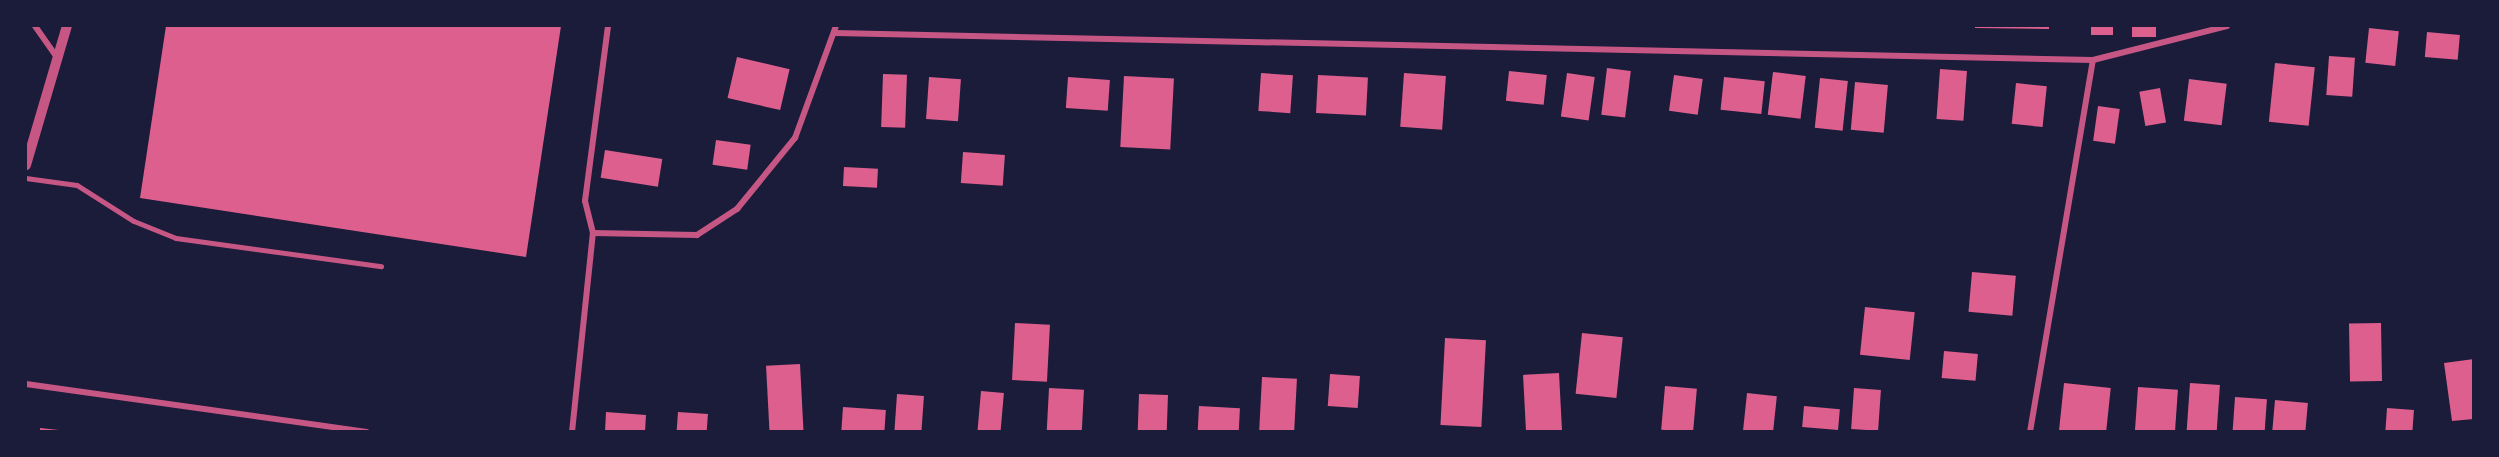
<!DOCTYPE html>
<html>
<head>
<meta charset="utf-8">
<style>
  body { margin:0 }
  #map { position:relative; width:2499px; height:457px; overflow:hidden; background:#1b1b3a; font-family:"Playfair Display",serif }
  div>[style] { position:absolute }
  .building>* { inset:0; background:#dd5f8e; transform-origin:0 0 }
  .service>* { height:4.5px; margin:-2.25px; padding:0 2.25px; transform-origin:2.25px; border-radius:2.25px; background:#c65784 }
  .minor>* { height:6px; margin:-3px; padding:0 3px; transform-origin:3px; border-radius:3px; background:#c65784 }
  .tertiary>* { height:10px; margin:-5px; padding:0 5px; transform-origin:5px; border-radius:5px; background:#c65784 }
  span { translate:-50% -50%; white-space:nowrap; text-align:center; line-height:1.15; -webkit-text-stroke:6px #1b1b3a; paint-order:stroke }
  .frame { position:absolute; inset:0; border:27px solid #1b1b3a; pointer-events:none }
</style>
</head>
<body>
<div id="map">
  <div class="building">
    <div style="clip-path:polygon(166px 26px,561px 26px,526px 257px,140px 198px)"></div>
    <div style="clip-path:polygon(1975px 26px,2049px 26px,2049px 29px,1975px 28px)"></div>
    <div style="left:2091px;top:26px;width:22px;height:9px"></div>
    <div style="left:2132px;top:26px;width:24px;height:11px"></div>
    <div style="left:2369px;top:28px;width:30px;height:35px;rotate:6deg"></div>
    <div style="left:2427px;top:32px;width:33px;height:25px;rotate:5deg"></div>
    <div style="left:2329px;top:56px;width:26px;height:39px;rotate:4deg"></div>
    <div style="left:737px;top:57px;width:54px;height:42px;rotate:13deg"></div>
    <div style="left:2275px;top:63px;width:40px;height:59px;rotate:6deg"></div>
    <div style="left:1607px;top:68px;width:24px;height:47px;rotate:7deg"></div>
    <div style="left:1940px;top:69px;width:27px;height:50px;rotate:4deg"></div>
    <div style="left:1509px;top:71px;width:38px;height:30px;rotate:6deg"></div>
    <div style="left:1773px;top:72px;width:33px;height:43px;rotate:7deg"></div>
    <div style="left:1261px;top:73px;width:32px;height:38px;rotate:4deg"></div>
    <div style="left:1404px;top:73px;width:42px;height:54px;rotate:4deg"></div>
    <div style="left:1567px;top:73px;width:28px;height:44px;rotate:8deg"></div>
    <div style="left:883px;top:74px;width:24px;height:53px;rotate:2deg"></div>
    <div style="left:1318px;top:75px;width:50px;height:38px;rotate:3deg"></div>
    <div style="left:1674px;top:75px;width:29px;height:36px;rotate:8deg"></div>
    <div style="left:1124px;top:76px;width:50px;height:71px;rotate:3deg"></div>
    <div style="left:929px;top:77px;width:32px;height:42px;rotate:4deg"></div>
    <div style="left:1068px;top:77px;width:42px;height:31px;rotate:4deg"></div>
    <div style="left:1724px;top:77px;width:41px;height:33px;rotate:6deg"></div>
    <div style="left:1820px;top:78px;width:28px;height:50px;rotate:6deg"></div>
    <div style="left:2189px;top:79px;width:38px;height:42px;rotate:7deg"></div>
    <div style="left:1855px;top:82px;width:33px;height:48px;rotate:5deg"></div>
    <div style="left:2016px;top:83px;width:31px;height:41px;rotate:6deg"></div>
    <div style="left:2160px;top:88px;width:35px;height:21px;rotate:80deg"></div>
    <div style="left:2098px;top:106px;width:22px;height:35px;rotate:8deg"></div>
    <div style="left:716px;top:140px;width:35px;height:25px;rotate:8deg"></div>
    <div style="left:605px;top:150px;width:58px;height:28px;rotate:9deg"></div>
    <div style="left:963px;top:152px;width:42px;height:31px;rotate:4deg"></div>
    <div style="left:844px;top:167px;width:34px;height:19px;rotate:3deg"></div>
    <div style="left:1972px;top:272px;width:44px;height:40px;rotate:5deg"></div>
    <div style="left:1865px;top:307px;width:50px;height:48px;rotate:6deg"></div>
    <div style="left:1015px;top:323px;width:35px;height:57px;rotate:3deg"></div>
    <div style="left:2381px;top:323px;width:58px;height:32px;rotate:89deg"></div>
    <div style="left:1582px;top:333px;width:41px;height:61px;rotate:6deg"></div>
    <div style="left:1445px;top:338px;width:41px;height:87px;rotate:3deg"></div>
    <div style="left:1944px;top:351px;width:34px;height:27px;rotate:5deg"></div>
    <div style="clip-path:polygon(2474px 359px,2474px 419px,2452px 421px,2444px 363px)"></div>
    <div style="left:800px;top:364px;width:66px;height:34px;rotate:87deg"></div>
    <div style="left:1559px;top:373px;width:59px;height:36px;rotate:87deg"></div>
    <div style="left:1330px;top:374px;width:30px;height:32px;rotate:4deg"></div>
    <div style="left:1262px;top:377px;width:35px;height:55px;rotate:3deg"></div>
    <div style="left:2064px;top:383px;width:47px;height:49px;rotate:6deg"></div>
    <div style="left:2190px;top:383px;width:30px;height:49px;rotate:4deg"></div>
    <div style="left:1665px;top:386px;width:32px;height:44px;rotate:5deg"></div>
    <div style="left:2138px;top:387px;width:40px;height:45px;rotate:4deg"></div>
    <div style="left:1049px;top:388px;width:35px;height:44px;rotate:3deg"></div>
    <div style="left:1854px;top:388px;width:27px;height:41px;rotate:4deg"></div>
    <div style="left:981px;top:391px;width:23px;height:41px;rotate:5deg"></div>
    <div style="left:1747px;top:393px;width:30px;height:39px;rotate:6deg"></div>
    <div style="left:897px;top:394px;width:27px;height:38px;rotate:4deg"></div>
    <div style="left:1139px;top:394px;width:29px;height:38px;rotate:2deg"></div>
    <div style="left:2235px;top:397px;width:32px;height:35px;rotate:4deg"></div>
    <div style="left:2275px;top:400px;width:33px;height:32px;rotate:5deg"></div>
    <div style="left:1199px;top:406px;width:41px;height:26px;rotate:3deg"></div>
    <div style="left:1804px;top:406px;width:36px;height:21px;rotate:5deg"></div>
    <div style="left:843px;top:407px;width:43px;height:25px;rotate:4deg"></div>
    <div style="left:2387px;top:408px;width:27px;height:24px;rotate:4deg"></div>
    <div style="clip-path:polygon(606px 412px,646px 415px,645px 432px,605px 432px)"></div>
    <div style="left:678px;top:412px;width:30px;height:20px;rotate:4deg"></div>
    <div style="clip-path:polygon(40px 428px,59px 430px,59px 432px,40px 432px)"></div>
  </div>
  <div class="service">
    <div style="left:26px;top:178px;width:51px;rotate:7.8deg"></div>
    <div style="left:77px;top:185px;width:67px;rotate:32.3deg"></div>
    <div style="left:134px;top:221px;width:45px;rotate:22deg"></div>
    <div style="left:176px;top:238px;width:207px;rotate:7.8deg"></div>
  </div>
  <div class="minor">
    <div style="left:35px;top:26px;width:38px;rotate:55deg"></div>
    <div style="left:835px;top:33px;width:1258px;rotate:1.23deg"></div>
    <div style="left:2093px;top:60px;width:138px;rotate:-14.2deg"></div>
    <div style="left:593px;top:233px;width:33px;rotate:-104deg"></div>
    <div style="left:585px;top:201px;width:177px;rotate:-82.5deg"></div>
    <div style="left:26px;top:384px;width:344px;rotate:8deg"></div>
    <div style="left:572px;top:432px;width:200px;rotate:-84deg"></div>
    <div style="left:593px;top:233px;width:104px;rotate:1.1deg"></div>
    <div style="left:697px;top:235px;width:48px;rotate:-33deg"></div>
    <div style="left:737px;top:209px;width:92px;rotate:-50.8deg"></div>
    <div style="left:795px;top:138px;width:119px;rotate:-69.9deg"></div>
    <div style="left:2030px;top:432px;width:377px;rotate:-80.4deg"></div>
  </div>
  <div class="tertiary">
    <div style="left:26px;top:165px;width:145px;rotate:-73.6deg"></div>
  </div>
  <div class="frame"></div>
</div>
</body>
</html>
